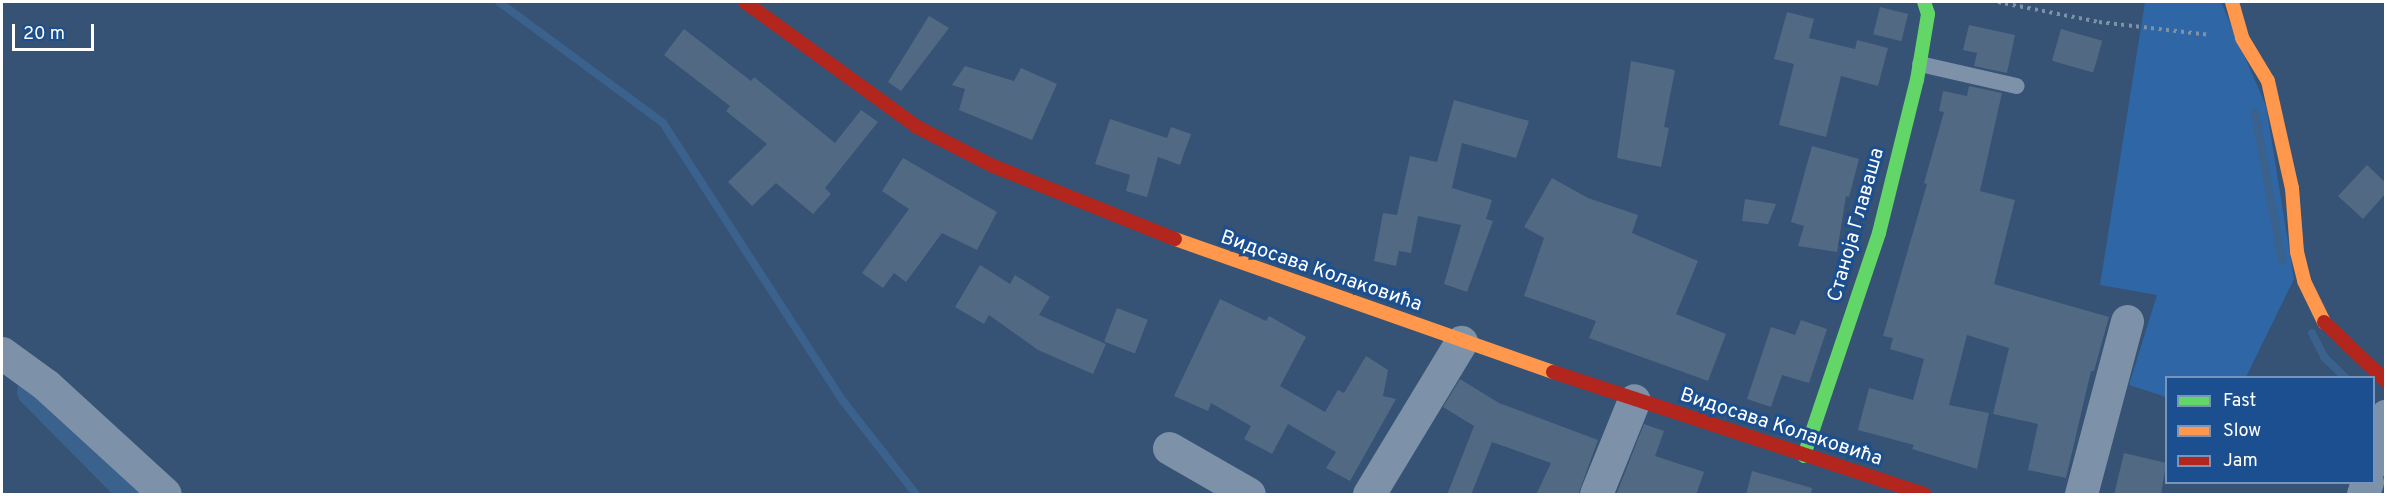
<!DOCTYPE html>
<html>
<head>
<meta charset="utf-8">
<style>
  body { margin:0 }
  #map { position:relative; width:2387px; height:496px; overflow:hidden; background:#365274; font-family:Overpass,sans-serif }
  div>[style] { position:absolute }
  .green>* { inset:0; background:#2f66a5 }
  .stream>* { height:8px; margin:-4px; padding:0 4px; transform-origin:4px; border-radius:4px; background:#3b618d }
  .canal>* { height:28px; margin:-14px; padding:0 14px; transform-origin:14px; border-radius:14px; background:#3b618d }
  .building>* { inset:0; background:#526984; transform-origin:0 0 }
  .path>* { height:4px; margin-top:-2px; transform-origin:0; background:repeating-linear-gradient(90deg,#7d92a8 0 3px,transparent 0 7.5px) }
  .lane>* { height:16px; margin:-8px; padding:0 8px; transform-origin:8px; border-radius:8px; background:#7d92a8 }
  .street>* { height:33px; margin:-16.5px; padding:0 16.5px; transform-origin:16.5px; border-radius:16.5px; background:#7d92a8 }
  .fast>* { height:14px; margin:-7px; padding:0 7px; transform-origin:7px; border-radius:7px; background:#63d668 }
  .slow>* { height:14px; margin:-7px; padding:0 7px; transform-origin:7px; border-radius:7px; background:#ff974d }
  .jam>* { height:14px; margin:-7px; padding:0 7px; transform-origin:7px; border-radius:7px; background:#b3261e }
  span { translate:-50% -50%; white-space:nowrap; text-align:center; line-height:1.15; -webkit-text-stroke:6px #1b4f8f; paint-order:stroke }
  .street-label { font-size:20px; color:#fff }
  .frame { position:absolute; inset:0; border:3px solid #fff; pointer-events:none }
  .legend { position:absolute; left:2165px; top:376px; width:210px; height:108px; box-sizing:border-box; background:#1b4f8f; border:2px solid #7695bc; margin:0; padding:8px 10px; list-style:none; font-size:18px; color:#fff }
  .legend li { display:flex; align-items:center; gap:12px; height:30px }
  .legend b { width:30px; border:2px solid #7695bc }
  .scale { position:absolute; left:12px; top:24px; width:82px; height:27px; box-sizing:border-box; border:3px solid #fff; border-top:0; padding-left:8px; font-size:18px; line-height:21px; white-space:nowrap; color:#fff; -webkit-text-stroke:4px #1b4f8f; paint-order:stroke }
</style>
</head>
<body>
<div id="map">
  <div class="green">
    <div style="clip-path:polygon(2145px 2px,2221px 2px,2266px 106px,2294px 279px,2246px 377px,2166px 378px,2166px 397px,2129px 385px,2157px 295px,2100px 285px)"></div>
  </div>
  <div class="stream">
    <div style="left:499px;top:2px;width:204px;rotate:36.4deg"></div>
    <div style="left:663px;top:123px;width:331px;rotate:57.1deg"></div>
    <div style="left:843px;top:401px;width:118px;rotate:51.9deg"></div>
    <div style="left:2255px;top:113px;width:149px;rotate:79.6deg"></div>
    <div style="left:2312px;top:333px;width:27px;rotate:63deg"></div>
    <div style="left:2324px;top:357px;width:30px;rotate:44deg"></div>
  </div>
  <div class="canal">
    <div style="left:31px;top:392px;width:144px;rotate:45.3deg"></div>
  </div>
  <div class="building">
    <div style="left:1880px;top:7px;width:29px;height:28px;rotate:14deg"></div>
    <div style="clip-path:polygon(1787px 12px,1814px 19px,1809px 38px,1855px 49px,1857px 40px,1888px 48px,1878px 86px,1841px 76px,1826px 137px,1779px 125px,1794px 64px,1774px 59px)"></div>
    <div style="clip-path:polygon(929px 16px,949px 28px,901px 91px,888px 82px)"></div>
    <div style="clip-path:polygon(1969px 25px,2015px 35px,2007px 73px,1974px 66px,1977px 53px,1963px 50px)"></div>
    <div style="clip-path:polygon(684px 29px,751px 81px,754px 77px,835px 143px,861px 110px,878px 122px,825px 188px,831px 194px,813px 214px,776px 183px,752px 206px,728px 182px,767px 144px,726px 111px,730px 106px,664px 55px)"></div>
    <div style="left:2061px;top:29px;width:43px;height:33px;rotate:16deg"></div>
    <div style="clip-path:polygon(1631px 61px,1675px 70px,1664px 127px,1669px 128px,1661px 167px,1617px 158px)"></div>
    <div style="clip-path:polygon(965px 66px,1014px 81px,1021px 68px,1057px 84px,1032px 140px,959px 110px,965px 89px,952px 85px)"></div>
    <div style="clip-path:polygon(1969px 86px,2002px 93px,1980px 191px,2015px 200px,1994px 284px,2109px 317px,2094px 371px,2091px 371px,2066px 478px,2028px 470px,2038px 424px,1993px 414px,2009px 348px,1967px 335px,1949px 405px,1989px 413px,1977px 469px,1912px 449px,1914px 445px,1858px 430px,1869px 388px,1913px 400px,1924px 359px,1890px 349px,1893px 338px,1883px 336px,1927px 184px,1924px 183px,1944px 112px,1939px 111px,1943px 91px,1967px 96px)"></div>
    <div style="clip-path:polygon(1454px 100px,1529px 121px,1516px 158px,1462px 143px,1452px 188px,1492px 200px,1486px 219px,1493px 221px,1467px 292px,1444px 284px,1461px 225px,1418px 216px,1411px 253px,1399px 251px,1396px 266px,1374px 261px,1383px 213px,1397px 215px,1410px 156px,1437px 162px)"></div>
    <div style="clip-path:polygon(1110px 119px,1167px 138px,1171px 127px,1191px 134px,1180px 165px,1158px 157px,1147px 197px,1126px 191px,1130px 175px,1095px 164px)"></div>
    <div style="clip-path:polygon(1812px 146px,1859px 159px,1849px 197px,1846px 196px,1837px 252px,1798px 246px,1804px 226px,1791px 222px)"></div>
    <div style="clip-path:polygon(903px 158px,997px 212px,977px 250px,942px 233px,906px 282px,894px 273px,883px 288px,862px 273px,909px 209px,882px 191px)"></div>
    <div style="clip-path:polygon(2367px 165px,2385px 182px,2385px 194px,2363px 219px,2338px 196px)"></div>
    <div style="clip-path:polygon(1552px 178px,1588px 198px,1638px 215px,1632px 233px,1698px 261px,1676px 314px,1726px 334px,1708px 381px,1589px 338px,1596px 321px,1524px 296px,1544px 238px,1524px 227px)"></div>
    <div style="clip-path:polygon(1745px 199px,1776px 204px,1768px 224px,1742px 221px)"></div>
    <div style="clip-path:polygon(980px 265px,1010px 284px,1015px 275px,1050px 297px,1039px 315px,1106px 344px,1093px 374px,1038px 350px,989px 315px,984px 324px,955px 307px)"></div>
    <div style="clip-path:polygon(1220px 299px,1266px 321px,1269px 316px,1306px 337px,1280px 386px,1325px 412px,1338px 390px,1344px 393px,1366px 356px,1388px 370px,1383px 396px,1396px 399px,1350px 481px,1326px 468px,1336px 452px,1288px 424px,1272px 454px,1244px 439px,1251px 426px,1211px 403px,1208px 411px,1174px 396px)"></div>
    <div style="left:1117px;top:308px;width:33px;height:36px;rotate:21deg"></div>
    <div style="clip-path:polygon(1801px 320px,1827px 329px,1809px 383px,1782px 375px,1771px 407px,1747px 399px,1771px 327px,1795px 335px)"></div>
    <div style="clip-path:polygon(1460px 379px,1499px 403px,1598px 440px,1578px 495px,1536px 495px,1551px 463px,1492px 442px,1471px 495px,1447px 495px,1474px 426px,1443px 407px)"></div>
    <div style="clip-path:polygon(1644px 424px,1664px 431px,1655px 456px,1704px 472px,1696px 495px,1616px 495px)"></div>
    <div style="clip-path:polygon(2124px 453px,2166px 463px,2161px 495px,2114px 495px)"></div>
    <div style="clip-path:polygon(1752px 471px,1812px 488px,1811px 495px,1746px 495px)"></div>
  </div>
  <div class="path">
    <div style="left:1998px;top:2px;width:103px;rotate:11.2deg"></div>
    <div style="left:2099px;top:22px;width:112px;rotate:6.7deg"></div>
  </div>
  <div class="lane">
    <div style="left:1920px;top:64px;width:99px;rotate:12.8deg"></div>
  </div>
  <div class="street">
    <div style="left:2px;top:353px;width:54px;rotate:36deg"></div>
    <div style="left:46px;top:385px;width:161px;rotate:42.5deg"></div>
    <div style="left:1169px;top:448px;width:92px;rotate:29.9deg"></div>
    <div style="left:2374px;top:462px;width:48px;rotate:-75.4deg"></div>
    <div style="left:1369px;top:494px;width:178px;rotate:-58.8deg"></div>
    <div style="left:1596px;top:494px;width:101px;rotate:-68deg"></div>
    <div style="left:2081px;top:494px;width:179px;rotate:-75.1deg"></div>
    <div style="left:2363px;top:494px;width:13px;rotate:-72deg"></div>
  </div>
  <div class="fast">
    <div style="left:1804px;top:456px;width:235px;rotate:-71.4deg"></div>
    <div style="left:1879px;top:233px;width:158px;rotate:-76.1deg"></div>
    <div style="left:1917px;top:80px;width:67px;rotate:-80.5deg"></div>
    <div style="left:1928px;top:14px;width:13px;rotate:-108deg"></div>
  </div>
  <div class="slow">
    <div style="left:2232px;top:2px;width:37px;rotate:74deg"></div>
    <div style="left:2242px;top:38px;width:50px;rotate:58.8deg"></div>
    <div style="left:2268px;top:81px;width:110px;rotate:77.4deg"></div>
    <div style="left:2292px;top:188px;width:64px;rotate:85.5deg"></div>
    <div style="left:2297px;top:252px;width:30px;rotate:76deg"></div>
    <div style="left:2304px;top:281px;width:46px;rotate:64deg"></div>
    <div style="left:1175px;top:239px;width:401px;rotate:19.4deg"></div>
  </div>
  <div class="jam">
    <div style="left:745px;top:2px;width:213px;rotate:36deg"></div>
    <div style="left:917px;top:127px;width:85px;rotate:27.2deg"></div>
    <div style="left:993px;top:166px;width:196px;rotate:21.9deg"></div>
    <div style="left:2324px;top:322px;width:86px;rotate:43.6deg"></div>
    <div style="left:1553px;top:372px;width:391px;rotate:18.2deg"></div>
  </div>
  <div class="street-label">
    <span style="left:1857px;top:225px;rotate:-74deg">Станоја Главаша</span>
    <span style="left:1321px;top:272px;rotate:19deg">Видосава Колаковића</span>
    <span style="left:1781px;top:428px;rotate:18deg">Видосава Колаковића</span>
  </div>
  <div class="frame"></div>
  <ul class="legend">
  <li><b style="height:8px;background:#63d668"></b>Fast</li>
  <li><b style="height:8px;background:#ff974d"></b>Slow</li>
  <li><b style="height:8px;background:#b3261e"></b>Jam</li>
  </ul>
  <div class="scale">20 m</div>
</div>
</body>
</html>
